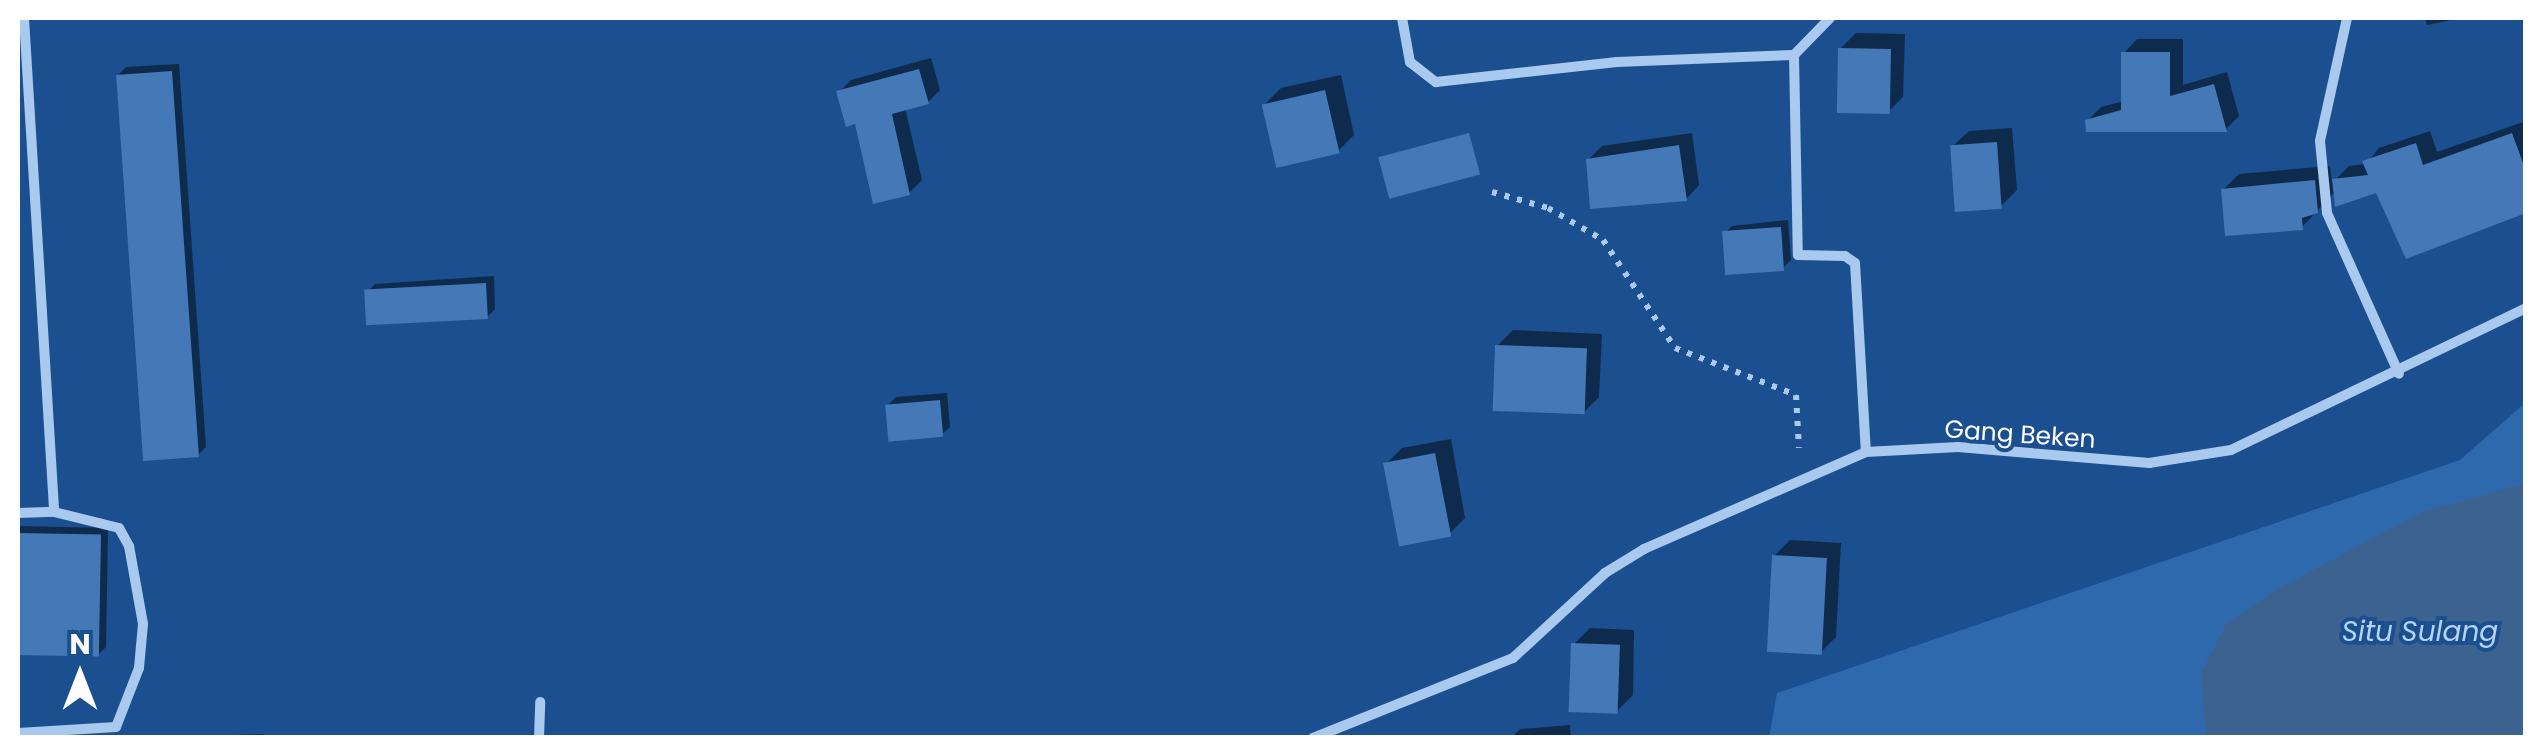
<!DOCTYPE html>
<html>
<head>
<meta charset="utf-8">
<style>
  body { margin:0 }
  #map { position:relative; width:2543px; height:755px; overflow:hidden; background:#1b4f8f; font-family:Poppins,sans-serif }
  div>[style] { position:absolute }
  .green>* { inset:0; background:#2e69ad }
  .water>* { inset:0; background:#3c6290 }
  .shadow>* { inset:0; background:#0007 }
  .building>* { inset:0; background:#4478b7; transform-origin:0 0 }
  .path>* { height:6px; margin-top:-3px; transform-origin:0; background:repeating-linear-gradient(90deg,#a9c9ee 0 5px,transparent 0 13px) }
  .minor>* { height:10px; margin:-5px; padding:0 5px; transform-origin:5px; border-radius:5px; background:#a9c9ee }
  span { translate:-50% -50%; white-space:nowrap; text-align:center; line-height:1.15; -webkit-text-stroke:8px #1b4f8f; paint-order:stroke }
  .street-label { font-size:25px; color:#fff }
  .water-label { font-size:28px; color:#b5d3f5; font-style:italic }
  .frame { position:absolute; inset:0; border:20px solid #fff; pointer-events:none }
  .north { position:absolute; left:30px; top:625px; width:100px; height:100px; -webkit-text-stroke:8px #1b4f8f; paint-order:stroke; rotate:0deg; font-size:28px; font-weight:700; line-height:40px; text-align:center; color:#fff }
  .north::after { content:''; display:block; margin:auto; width:35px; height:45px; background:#fff; clip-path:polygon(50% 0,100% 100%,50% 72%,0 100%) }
</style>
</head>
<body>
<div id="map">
  <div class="green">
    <div style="clip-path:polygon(2525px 403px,2525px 737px,1769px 738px,1777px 693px,2460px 460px)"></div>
  </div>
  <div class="water">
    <div style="clip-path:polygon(2525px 484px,2525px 737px,2206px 737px,2201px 674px,2226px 625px,2276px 590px,2422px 512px)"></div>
  </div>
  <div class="shadow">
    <div style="clip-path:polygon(2425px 18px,2461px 18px,2427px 25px)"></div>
    <div style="clip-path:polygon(1856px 33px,1905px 34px,1903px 97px,1887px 113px,1840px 49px)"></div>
    <div style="clip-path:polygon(2137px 39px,2183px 39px,2183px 85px,2227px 72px,2239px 116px,2226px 129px,2087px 121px,2101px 107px,2124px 101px,2124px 53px)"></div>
    <div style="clip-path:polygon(931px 58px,940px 90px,928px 102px,905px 108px,922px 180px,909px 193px,839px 92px,851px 80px)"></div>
    <div style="clip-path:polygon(179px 64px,206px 447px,198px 455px,118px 75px,126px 67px)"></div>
    <div style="clip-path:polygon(1341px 75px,1354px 135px,1338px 151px,1265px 104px,1281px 88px)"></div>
    <div style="clip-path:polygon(2526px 121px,2526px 211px,2378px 190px,2336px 191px,2302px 227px,2223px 190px,2239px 174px,2330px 166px,2332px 183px,2349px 166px,2366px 164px,2379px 148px,2430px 131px,2437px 152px)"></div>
    <div style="clip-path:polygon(2012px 128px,2017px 190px,2001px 206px,1953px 146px,1969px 131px)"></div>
    <div style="clip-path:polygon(1692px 133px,1699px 185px,1686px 199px,1588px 160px,1602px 146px)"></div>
    <div style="clip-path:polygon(1788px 220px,1791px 260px,1783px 268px,1724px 234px,1732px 226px)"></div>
    <div style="clip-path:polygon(494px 276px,495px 309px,487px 317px,367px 292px,375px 284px)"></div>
    <div style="clip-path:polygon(1513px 330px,1602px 334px,1599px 397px,1583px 413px,1497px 346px)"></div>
    <div style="clip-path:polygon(947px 393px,950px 427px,941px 435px,888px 405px,896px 397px)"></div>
    <div style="clip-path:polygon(1451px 439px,1465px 518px,1449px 534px,1386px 464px,1402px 448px)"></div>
    <div style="clip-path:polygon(18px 526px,108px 528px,106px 647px,98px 655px,18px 653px)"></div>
    <div style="clip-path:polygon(1790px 540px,1841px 543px,1836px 637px,1820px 653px,1774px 556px)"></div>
    <div style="clip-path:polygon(1590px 628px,1634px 630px,1633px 695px,1617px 711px,1574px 644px)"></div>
    <div style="clip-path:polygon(1570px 725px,1571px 738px,1511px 738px,1520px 729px)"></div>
    <div style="clip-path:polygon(264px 734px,264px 738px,210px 738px,211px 736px)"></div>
  </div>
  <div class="building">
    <div style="left:1838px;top:48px;width:53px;height:65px;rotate:1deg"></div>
    <div style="clip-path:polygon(2121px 52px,2170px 52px,2170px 96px,2214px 84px,2227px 132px,2086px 132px,2085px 120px,2121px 110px)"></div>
    <div style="clip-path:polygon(919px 69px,929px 104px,892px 114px,910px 195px,873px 204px,855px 124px,846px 127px,836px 91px)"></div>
    <div style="left:172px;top:71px;width:387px;height:56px;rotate:86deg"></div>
    <div style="left:1325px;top:90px;width:65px;height:65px;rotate:77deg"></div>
    <div style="left:1469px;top:133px;width:43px;height:94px;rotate:75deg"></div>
    <div style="clip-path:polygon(2512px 133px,2526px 171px,2526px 213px,2406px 259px,2376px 193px,2335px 207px,2332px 179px,2368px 175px,2362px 161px,2416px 143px,2423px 165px)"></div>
    <div style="left:1997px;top:142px;width:67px;height:47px;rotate:86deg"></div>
    <div style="clip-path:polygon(1679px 145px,1687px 201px,1590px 209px,1586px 159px)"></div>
    <div style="clip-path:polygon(2315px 180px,2318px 213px,2302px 218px,2303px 230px,2225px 236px,2221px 189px)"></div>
    <div style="left:1781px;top:227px;width:44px;height:59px;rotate:86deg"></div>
    <div style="left:486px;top:283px;width:36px;height:122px;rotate:87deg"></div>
    <div style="left:1495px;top:345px;width:92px;height:66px;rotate:2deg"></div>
    <div style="left:940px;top:400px;width:37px;height:55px;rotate:85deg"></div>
    <div style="left:1435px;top:453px;width:85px;height:53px;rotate:79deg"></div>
    <div style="left:18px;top:533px;width:83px;height:122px;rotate:1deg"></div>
    <div style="left:1772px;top:555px;width:55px;height:97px;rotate:3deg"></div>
    <div style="left:1571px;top:643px;width:49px;height:69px;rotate:2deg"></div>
  </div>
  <div class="path">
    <div style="left:1492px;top:192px;width:58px;rotate:15.9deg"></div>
    <div style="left:1548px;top:208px;width:64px;rotate:30.2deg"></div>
    <div style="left:1603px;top:240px;width:130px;rotate:56.3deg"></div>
    <div style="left:1675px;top:348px;width:130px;rotate:21.2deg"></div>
    <div style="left:1796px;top:395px;width:53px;rotate:86.8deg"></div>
  </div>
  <div class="minor">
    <div style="left:24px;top:18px;width:495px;rotate:86.5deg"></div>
    <div style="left:1402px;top:18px;width:45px;rotate:79.7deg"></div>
    <div style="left:1410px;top:62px;width:33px;rotate:38deg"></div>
    <div style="left:1436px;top:82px;width:182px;rotate:-6.3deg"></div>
    <div style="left:1617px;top:62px;width:177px;rotate:-2.3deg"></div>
    <div style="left:1830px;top:18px;width:52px;rotate:134.2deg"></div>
    <div style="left:1794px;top:55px;width:200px;rotate:88.9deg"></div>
    <div style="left:1798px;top:255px;width:47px;rotate:1.2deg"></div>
    <div style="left:1845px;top:256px;width:12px;rotate:35deg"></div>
    <div style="left:1855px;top:263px;width:189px;rotate:86.7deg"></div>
    <div style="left:2347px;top:18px;width:126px;rotate:102.4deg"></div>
    <div style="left:2320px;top:141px;width:72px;rotate:84.4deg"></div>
    <div style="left:2327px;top:213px;width:176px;rotate:65.9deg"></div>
    <div style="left:18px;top:513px;width:36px;rotate:-2deg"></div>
    <div style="left:54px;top:512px;width:67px;rotate:13.8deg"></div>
    <div style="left:119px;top:528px;width:21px;rotate:61deg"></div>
    <div style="left:129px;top:546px;width:79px;rotate:79.8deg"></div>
    <div style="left:143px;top:624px;width:44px;rotate:95.2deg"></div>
    <div style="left:139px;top:668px;width:63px;rotate:111.3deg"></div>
    <div style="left:116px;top:727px;width:98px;rotate:176.5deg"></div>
    <div style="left:539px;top:738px;width:36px;rotate:-88deg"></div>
    <div style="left:1313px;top:738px;width:215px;rotate:-21.8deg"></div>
    <div style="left:1513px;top:658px;width:125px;rotate:-42.7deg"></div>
    <div style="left:1605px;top:573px;width:46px;rotate:-31.6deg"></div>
    <div style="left:1644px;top:549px;width:242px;rotate:-23.6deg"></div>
    <div style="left:1866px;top:452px;width:92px;rotate:-3.1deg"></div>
    <div style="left:1958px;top:447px;width:192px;rotate:4.8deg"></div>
    <div style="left:2149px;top:463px;width:83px;rotate:-9deg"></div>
    <div style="left:2231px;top:450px;width:327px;rotate:-25.7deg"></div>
  </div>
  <div class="street-label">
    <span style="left:2020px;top:435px;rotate:4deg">Gang Beken</span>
  </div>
  <div class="water-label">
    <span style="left:2420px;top:632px">Situ Sulang</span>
  </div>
  <div class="frame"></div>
  <div class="north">N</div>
</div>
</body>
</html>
